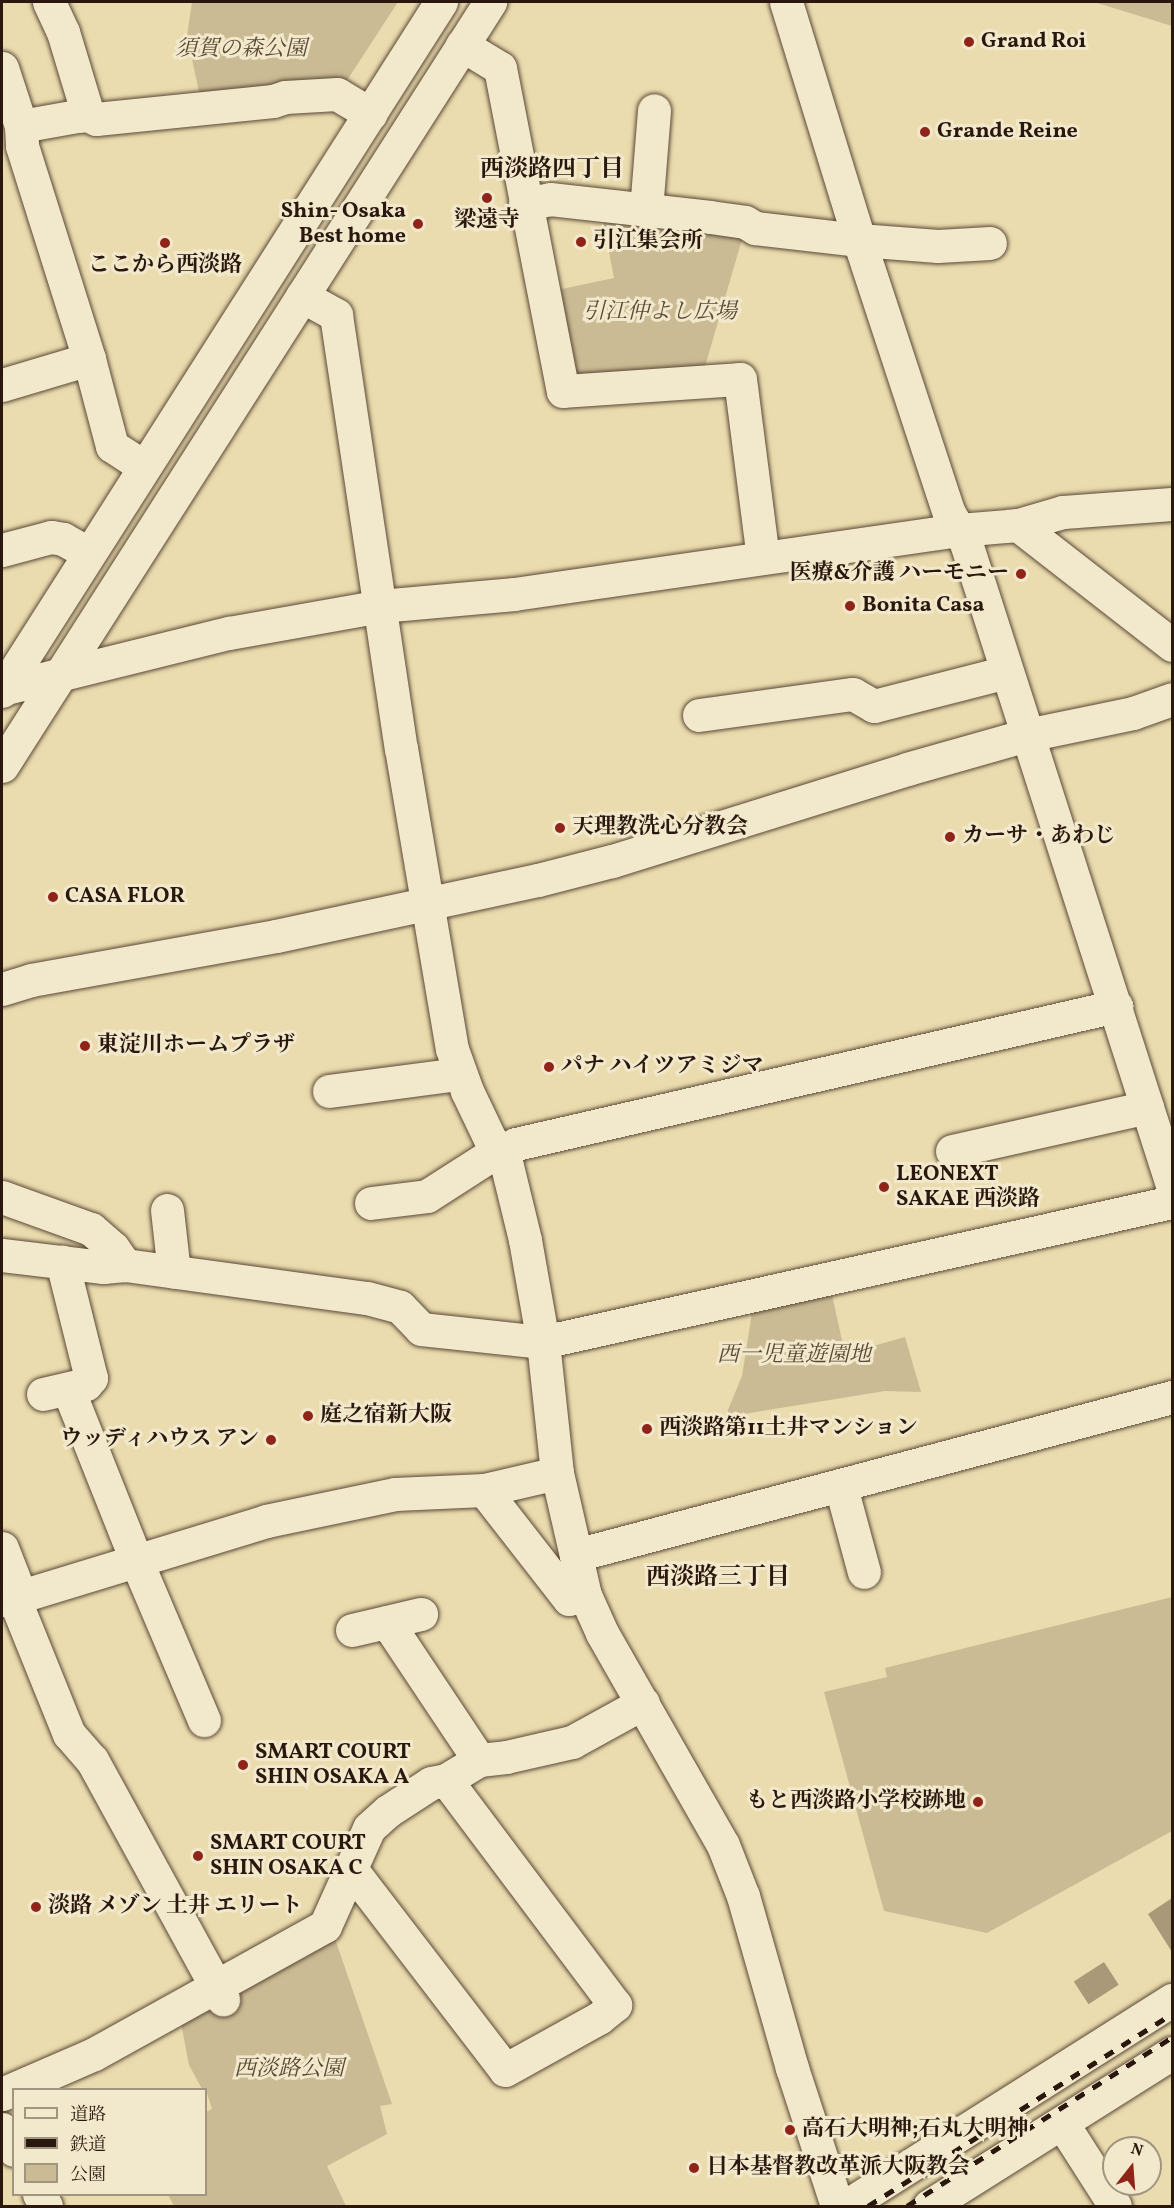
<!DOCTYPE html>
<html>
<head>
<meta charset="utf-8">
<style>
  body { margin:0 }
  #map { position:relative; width:1174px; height:2208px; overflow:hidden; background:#ebdcaf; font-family:Vollkorn,"Noto Serif JP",serif }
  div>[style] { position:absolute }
  .green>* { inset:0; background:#cabb94 }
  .water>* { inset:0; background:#a99978; transform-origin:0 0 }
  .roads { filter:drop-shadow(0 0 2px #5a4936) drop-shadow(0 0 2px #5a4936) }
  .minor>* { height:33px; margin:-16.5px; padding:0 16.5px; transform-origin:16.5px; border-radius:16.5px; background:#f2e8cb }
  .rail>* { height:4.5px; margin-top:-2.25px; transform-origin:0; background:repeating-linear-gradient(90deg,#2a180e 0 10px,transparent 0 20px) }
  .dots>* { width:16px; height:16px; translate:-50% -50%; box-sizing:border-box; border:3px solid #f2e8cb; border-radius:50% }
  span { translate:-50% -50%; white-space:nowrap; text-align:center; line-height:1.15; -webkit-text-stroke:6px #f2e8cb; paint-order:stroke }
  .poi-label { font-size:22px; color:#2a180e; font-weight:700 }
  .left { translate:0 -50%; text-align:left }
  .right { translate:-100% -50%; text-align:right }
  .park-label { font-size:22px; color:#5a4936; font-style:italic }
  .neighbourhood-label { font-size:24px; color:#2a180e; font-weight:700 }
  .frame { position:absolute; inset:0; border:3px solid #2a180e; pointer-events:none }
  .legend { position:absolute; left:12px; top:2088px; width:195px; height:108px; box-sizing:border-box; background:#f2e8cb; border:2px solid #a2957f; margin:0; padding:8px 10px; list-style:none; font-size:18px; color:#2a180e }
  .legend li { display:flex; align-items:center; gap:12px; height:30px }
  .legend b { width:30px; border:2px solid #a2957f }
  .north { position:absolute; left:1102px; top:2136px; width:60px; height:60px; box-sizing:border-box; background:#f2e8cb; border:2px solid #a2957f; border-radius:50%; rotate:17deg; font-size:16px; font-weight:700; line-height:24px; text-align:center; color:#2a180e }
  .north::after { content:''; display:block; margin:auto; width:21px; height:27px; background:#8f2418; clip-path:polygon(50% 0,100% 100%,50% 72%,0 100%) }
</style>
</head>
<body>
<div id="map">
  <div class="green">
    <div style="clip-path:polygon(192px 2px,398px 2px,344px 85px,201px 101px,187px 36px)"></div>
    <div style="clip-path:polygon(1094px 2px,1172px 2px,1172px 26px)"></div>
    <div style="clip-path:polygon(602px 215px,743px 236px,704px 370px,582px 379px,573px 372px,557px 290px,614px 278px)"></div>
    <div style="clip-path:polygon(831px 1290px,845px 1354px,905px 1337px,921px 1392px,885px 1391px,725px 1417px,742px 1376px,753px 1306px)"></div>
    <div style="clip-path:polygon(1172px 1597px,1172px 1831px,987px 1933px,884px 1911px,824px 1692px,887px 1677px,885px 1668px)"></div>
    <div style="clip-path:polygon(334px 1936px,392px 2104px,380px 2106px,387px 2134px,327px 2166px,346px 2206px,174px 2206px,168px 2195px,206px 2194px,206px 2112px,212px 2109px,206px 2090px,202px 2089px,189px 2065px,181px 2023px)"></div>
  </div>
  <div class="water">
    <div style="clip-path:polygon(1172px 1898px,1172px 1952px,1148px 1914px)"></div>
    <div style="left:1104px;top:1962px;width:27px;height:36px;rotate:57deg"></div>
  </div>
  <div class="roads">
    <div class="minor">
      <div style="left:49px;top:2px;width:33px;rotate:65deg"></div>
      <div style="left:63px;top:32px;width:87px;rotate:73.2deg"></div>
      <div style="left:786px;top:2px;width:249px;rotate:72.9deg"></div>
      <div style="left:859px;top:240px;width:287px;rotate:71.8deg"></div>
      <div style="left:949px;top:513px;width:34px;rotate:60deg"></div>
      <div style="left:966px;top:543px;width:674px;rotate:72.21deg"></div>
      <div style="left:462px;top:45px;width:44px;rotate:31.2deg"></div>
      <div style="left:500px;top:68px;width:329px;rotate:79deg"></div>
      <div style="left:563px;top:391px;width:177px;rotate:-3.9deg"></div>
      <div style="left:740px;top:379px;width:180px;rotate:82.7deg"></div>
      <div style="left:2px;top:68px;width:61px;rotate:71.9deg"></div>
      <div style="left:21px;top:126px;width:20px;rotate:87deg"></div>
      <div style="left:22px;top:146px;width:223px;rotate:72.5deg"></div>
      <div style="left:89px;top:359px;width:90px;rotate:75.2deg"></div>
      <div style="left:112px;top:446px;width:38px;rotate:33deg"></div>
      <div style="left:21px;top:126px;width:57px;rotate:-10.1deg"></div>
      <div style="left:77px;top:116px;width:11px;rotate:-5deg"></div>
      <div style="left:88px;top:115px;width:9px;rotate:27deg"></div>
      <div style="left:96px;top:119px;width:178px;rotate:-5.8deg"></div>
      <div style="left:273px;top:101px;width:13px;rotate:-18deg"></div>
      <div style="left:285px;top:97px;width:52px;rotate:-3.3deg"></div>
      <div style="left:337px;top:94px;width:39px;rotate:31deg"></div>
      <div style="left:525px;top:204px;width:25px;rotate:-11deg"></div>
      <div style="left:550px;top:199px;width:161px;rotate:6.4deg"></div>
      <div style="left:710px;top:217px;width:35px;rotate:8deg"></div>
      <div style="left:745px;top:222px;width:12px;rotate:31deg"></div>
      <div style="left:755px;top:228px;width:105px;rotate:6.6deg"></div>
      <div style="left:859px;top:240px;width:79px;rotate:4.3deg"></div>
      <div style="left:938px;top:246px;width:52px;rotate:-3.3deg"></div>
      <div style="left:646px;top:210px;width:100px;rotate:-85.4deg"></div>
      <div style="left:302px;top:296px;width:39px;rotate:29deg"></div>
      <div style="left:336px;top:315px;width:438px;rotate:81.5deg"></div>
      <div style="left:401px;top:748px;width:305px;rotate:80.4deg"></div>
      <div style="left:452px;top:1049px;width:45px;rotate:70.3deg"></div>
      <div style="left:467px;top:1091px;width:53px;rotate:64.4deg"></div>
      <div style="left:490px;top:1139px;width:32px;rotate:58deg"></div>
      <div style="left:507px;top:1166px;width:76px;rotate:76.3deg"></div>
      <div style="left:525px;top:1240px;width:104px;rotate:80deg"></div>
      <div style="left:543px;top:1342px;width:132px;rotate:83.9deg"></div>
      <div style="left:557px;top:1473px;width:125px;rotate:77.1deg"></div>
      <div style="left:585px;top:1595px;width:42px;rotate:65.9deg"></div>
      <div style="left:602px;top:1633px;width:244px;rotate:60.3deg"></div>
      <div style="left:723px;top:1845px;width:55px;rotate:68.6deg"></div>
      <div style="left:743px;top:1896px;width:179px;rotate:74.1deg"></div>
      <div style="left:792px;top:2068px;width:145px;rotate:71.9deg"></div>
      <div style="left:2px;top:385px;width:91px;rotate:-16.6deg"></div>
      <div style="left:1018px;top:525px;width:195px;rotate:37.9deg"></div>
      <div style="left:2px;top:550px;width:51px;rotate:-14.9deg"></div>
      <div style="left:51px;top:537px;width:12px;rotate:9deg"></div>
      <div style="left:63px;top:539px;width:29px;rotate:29deg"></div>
      <div style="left:2px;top:689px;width:234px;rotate:-13.9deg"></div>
      <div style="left:229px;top:633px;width:153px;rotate:-10.1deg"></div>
      <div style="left:380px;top:606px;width:135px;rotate:-5.1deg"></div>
      <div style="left:514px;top:594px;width:450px;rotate:-8.2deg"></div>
      <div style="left:959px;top:530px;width:59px;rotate:-4.8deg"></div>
      <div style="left:1018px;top:525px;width:47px;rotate:-16.1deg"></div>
      <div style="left:1063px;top:512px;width:109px;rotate:-4.2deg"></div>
      <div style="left:2px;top:691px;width:817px;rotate:-57.5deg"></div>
      <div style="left:699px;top:715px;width:155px;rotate:-7.8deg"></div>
      <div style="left:853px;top:694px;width:24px;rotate:30deg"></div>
      <div style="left:874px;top:706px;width:136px;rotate:-14.4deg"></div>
      <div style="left:2px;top:766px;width:907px;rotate:-57.43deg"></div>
      <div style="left:2px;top:989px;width:30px;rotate:-17deg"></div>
      <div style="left:31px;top:980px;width:249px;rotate:-10.2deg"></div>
      <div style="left:276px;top:936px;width:268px;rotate:-12.1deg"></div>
      <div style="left:538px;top:880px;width:76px;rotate:-14.4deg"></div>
      <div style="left:612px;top:861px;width:309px;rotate:-17.3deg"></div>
      <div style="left:907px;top:769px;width:125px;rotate:-15.8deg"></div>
      <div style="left:1027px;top:735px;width:108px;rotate:-11.7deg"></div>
      <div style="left:1133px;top:713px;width:41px;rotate:-19.7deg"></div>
      <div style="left:329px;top:1091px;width:131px;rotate:-7.5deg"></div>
      <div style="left:952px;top:1151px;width:200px;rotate:-12.7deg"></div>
      <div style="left:2px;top:1197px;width:95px;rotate:19.8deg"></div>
      <div style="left:91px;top:1229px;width:29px;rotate:41deg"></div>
      <div style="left:113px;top:1248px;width:21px;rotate:55deg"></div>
      <div style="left:371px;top:1203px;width:56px;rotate:-7.1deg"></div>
      <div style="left:427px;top:1196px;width:72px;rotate:-32.6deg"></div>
      <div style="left:488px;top:1157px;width:31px;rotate:-25deg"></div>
      <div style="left:516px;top:1144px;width:616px;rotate:-12.95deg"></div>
      <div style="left:167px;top:1210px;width:62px;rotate:83.6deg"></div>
      <div style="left:2px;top:1255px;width:102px;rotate:6.8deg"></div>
      <div style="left:103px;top:1267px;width:22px;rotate:-5deg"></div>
      <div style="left:125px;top:1265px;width:244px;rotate:7.8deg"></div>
      <div style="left:367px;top:1298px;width:34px;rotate:15deg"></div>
      <div style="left:400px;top:1307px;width:30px;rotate:46deg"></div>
      <div style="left:421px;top:1329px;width:123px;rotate:6.1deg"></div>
      <div style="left:543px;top:1342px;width:644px;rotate:-12.55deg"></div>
      <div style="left:76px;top:1387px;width:8px;rotate:130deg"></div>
      <div style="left:71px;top:1393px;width:6px;rotate:81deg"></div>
      <div style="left:72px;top:1399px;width:173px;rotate:68.3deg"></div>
      <div style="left:136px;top:1560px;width:174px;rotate:67deg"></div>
      <div style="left:43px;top:1394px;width:44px;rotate:-13.1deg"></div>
      <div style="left:86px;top:1384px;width:8px;rotate:-50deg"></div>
      <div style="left:91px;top:1378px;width:120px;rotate:-104deg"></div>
      <div style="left:841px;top:1487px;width:88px;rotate:74.9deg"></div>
      <div style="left:484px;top:1490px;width:138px;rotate:52.1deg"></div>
      <div style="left:569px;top:1599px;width:16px;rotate:-14deg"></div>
      <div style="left:2px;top:1548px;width:44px;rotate:68.7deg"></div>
      <div style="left:18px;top:1589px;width:19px;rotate:90deg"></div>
      <div style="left:18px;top:1608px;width:136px;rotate:68deg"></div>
      <div style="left:69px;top:1734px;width:35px;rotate:49deg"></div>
      <div style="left:92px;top:1760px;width:273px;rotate:61.3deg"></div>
      <div style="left:576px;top:1555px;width:617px;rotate:-14.85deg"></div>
      <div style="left:2px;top:1600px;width:16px;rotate:-11deg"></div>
      <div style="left:18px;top:1597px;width:259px;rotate:-17deg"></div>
      <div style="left:266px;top:1521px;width:132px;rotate:-11.8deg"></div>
      <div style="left:395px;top:1494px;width:89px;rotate:-2.6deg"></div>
      <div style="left:484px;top:1490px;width:75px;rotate:-13.1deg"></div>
      <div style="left:387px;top:1622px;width:166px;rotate:56.3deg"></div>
      <div style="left:352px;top:1630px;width:71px;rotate:-13.1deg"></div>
      <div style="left:351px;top:1869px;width:253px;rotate:52.5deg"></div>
      <div style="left:505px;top:2070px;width:107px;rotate:-29deg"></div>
      <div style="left:599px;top:2018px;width:21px;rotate:-39deg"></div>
      <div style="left:615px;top:2005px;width:281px;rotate:-126.9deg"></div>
      <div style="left:2px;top:2094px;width:100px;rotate:-23.5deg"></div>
      <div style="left:94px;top:2054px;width:264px;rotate:-29deg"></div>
      <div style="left:325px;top:1926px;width:107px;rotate:-65.8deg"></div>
      <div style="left:369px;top:1828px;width:25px;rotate:-42deg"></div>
      <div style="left:388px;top:1811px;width:51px;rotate:-33.1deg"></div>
      <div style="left:431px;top:1783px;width:15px;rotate:-11deg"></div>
      <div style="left:446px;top:1780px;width:39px;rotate:-31deg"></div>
      <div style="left:479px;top:1760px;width:27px;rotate:-6deg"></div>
      <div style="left:506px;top:1757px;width:68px;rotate:-12.8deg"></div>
      <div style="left:572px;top:1742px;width:81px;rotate:-28.8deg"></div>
      <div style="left:1062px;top:2123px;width:98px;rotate:57.4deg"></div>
      <div style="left:2px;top:2129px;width:24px;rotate:60deg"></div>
      <div style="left:39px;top:2194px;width:14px;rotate:60deg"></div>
      <div style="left:846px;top:2206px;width:386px;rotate:-32.3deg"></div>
      <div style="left:929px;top:2206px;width:287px;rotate:-32.2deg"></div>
    </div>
  </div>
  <div class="rail">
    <div style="left:868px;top:2206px;width:360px;rotate:-32.3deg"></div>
    <div style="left:907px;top:2206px;width:314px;rotate:-32.5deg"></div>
  </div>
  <div class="dots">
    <div style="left:969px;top:42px;background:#8f2418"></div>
    <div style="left:925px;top:132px;background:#8f2418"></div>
    <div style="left:487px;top:198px;background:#8f2418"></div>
    <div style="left:418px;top:224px;background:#8f2418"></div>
    <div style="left:581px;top:242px;background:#8f2418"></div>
    <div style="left:165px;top:243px;background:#8f2418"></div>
    <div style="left:1021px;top:574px;background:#8f2418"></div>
    <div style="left:850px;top:606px;background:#8f2418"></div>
    <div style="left:560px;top:828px;background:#8f2418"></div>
    <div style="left:950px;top:837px;background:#8f2418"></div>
    <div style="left:53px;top:897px;background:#8f2418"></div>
    <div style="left:85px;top:1046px;background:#8f2418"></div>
    <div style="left:549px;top:1067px;background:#8f2418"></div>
    <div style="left:884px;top:1187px;background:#8f2418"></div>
    <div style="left:308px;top:1416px;background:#8f2418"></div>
    <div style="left:647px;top:1429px;background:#8f2418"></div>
    <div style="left:271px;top:1440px;background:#8f2418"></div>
    <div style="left:243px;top:1765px;background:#8f2418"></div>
    <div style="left:978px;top:1802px;background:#8f2418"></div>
    <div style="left:198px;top:1856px;background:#8f2418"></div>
    <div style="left:36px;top:1907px;background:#8f2418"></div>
    <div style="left:790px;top:2130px;background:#8f2418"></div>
    <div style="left:694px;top:2168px;background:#8f2418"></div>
  </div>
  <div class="poi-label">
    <span class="left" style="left:981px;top:42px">Grand Roi</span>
    <span class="left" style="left:937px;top:132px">Grande Reine</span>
    <span class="right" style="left:406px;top:224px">Shin- Osaka<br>Best home</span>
    <span style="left:487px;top:221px">梁遠寺</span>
    <span class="left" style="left:593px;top:242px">引江集会所</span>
    <span style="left:165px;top:266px">ここから西淡路</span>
    <span class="right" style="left:1009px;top:574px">医療&amp;介護 ハーモニー</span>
    <span class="left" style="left:862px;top:606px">Bonita Casa</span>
    <span class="left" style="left:572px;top:828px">天理教洗心分教会</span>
    <span class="left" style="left:962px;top:837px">カーサ・あわじ</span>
    <span class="left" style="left:65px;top:897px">CASA FLOR</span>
    <span class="left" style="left:97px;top:1046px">東淀川ホームプラザ</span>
    <span class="left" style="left:561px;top:1067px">パナ ハイツアミジマ</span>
    <span class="left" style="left:896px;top:1187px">LEONEXT<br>SAKAE 西淡路</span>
    <span class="left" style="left:320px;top:1416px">庭之宿新大阪</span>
    <span class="left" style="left:659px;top:1429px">西淡路第11土井マンション</span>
    <span class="right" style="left:259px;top:1440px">ウッディハウス アン</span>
    <span class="left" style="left:255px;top:1765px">SMART COURT<br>SHIN OSAKA A</span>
    <span class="right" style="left:966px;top:1802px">もと西淡路小学校跡地</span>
    <span class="left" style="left:210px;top:1856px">SMART COURT<br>SHIN OSAKA C</span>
    <span class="left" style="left:48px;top:1907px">淡路 メゾン 土井 エリート</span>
    <span class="left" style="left:802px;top:2130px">高石大明神;石丸大明神</span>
    <span class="left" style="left:706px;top:2168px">日本基督教改革派大阪教会</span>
  </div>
  <div class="park-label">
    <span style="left:241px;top:50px">須賀の森公園</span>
    <span style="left:660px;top:313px">引江仲よし広場</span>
    <span style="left:794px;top:1356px">西一児童遊園地</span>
    <span style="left:289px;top:2070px">西淡路公園</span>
  </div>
  <div class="neighbourhood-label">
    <span style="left:552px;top:171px">西淡路四丁目</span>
    <span style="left:718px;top:1579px">西淡路三丁目</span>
  </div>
  <div class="frame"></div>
  <ul class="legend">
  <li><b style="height:8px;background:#f2e8cb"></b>道路</li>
  <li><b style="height:8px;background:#2a180e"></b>鉄道</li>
  <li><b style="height:16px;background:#cabb94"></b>公園</li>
  </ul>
  <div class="north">N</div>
</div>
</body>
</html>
